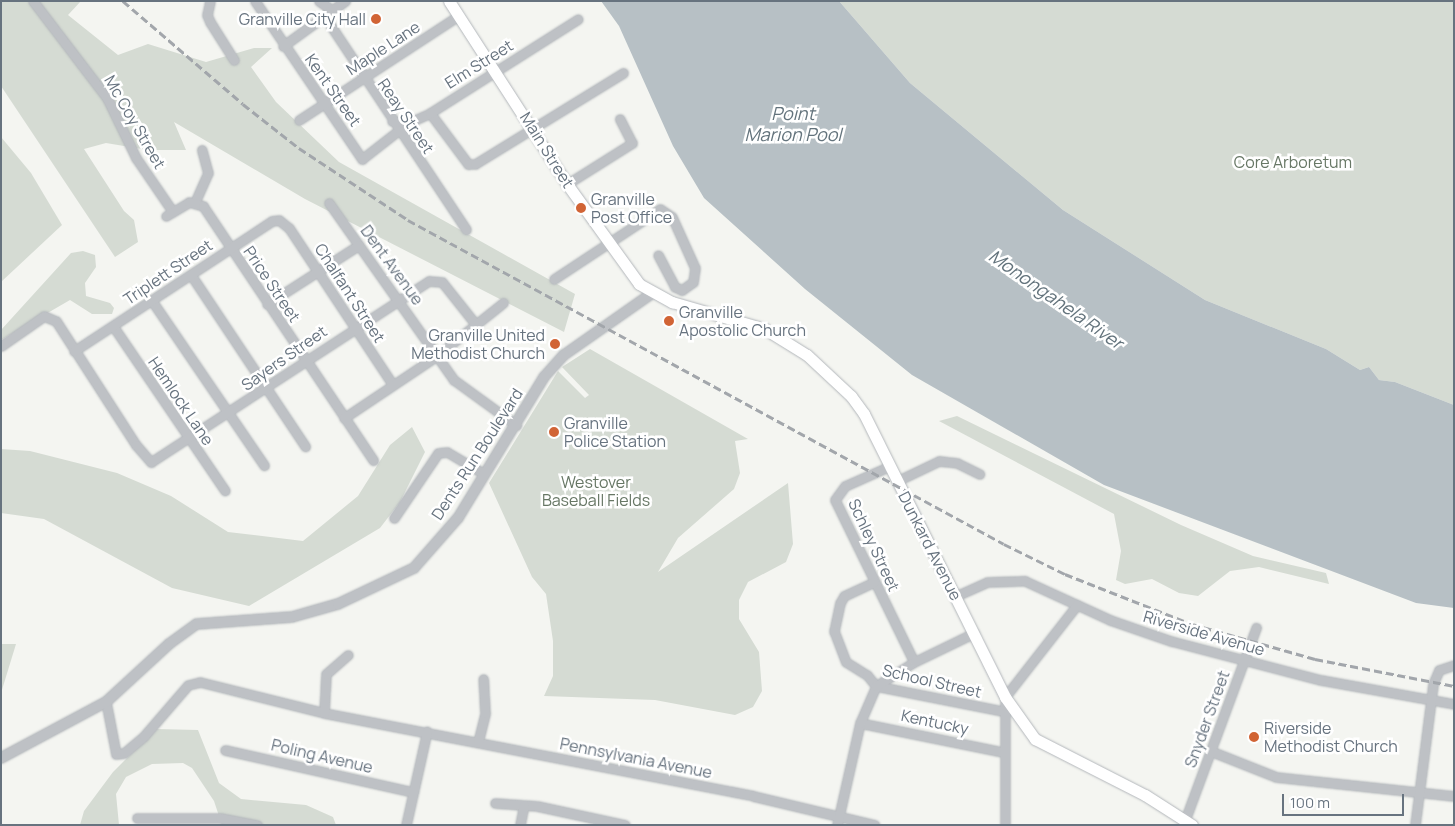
<!DOCTYPE html>
<html>
<head>
<meta charset="utf-8">
<style>
  body { margin:0 }
  #map { position:relative; width:1455px; height:826px; overflow:hidden; background:#f4f5f1; font-family:Manrope,sans-serif }
  div>[style] { position:absolute }
  .green>* { inset:0; background:#d5dbd3 }
  .water>* { inset:0; background:#b7c0c5 }
  .roads { filter:drop-shadow(0 0 1px #b3b7bb) drop-shadow(0 0 1px #b3b7bb) }
  .minor>* { height:9px; margin:-4.5px; padding:0 4.5px; transform-origin:4.5px; border-radius:4.5px; background:#bec1c5 }
  .tertiary>* { height:10px; margin:-5px; padding:0 5px; transform-origin:5px; border-radius:5px; background:#bec1c5 }
  .secondary>* { height:11px; margin:-5.5px; padding:0 5.5px; transform-origin:5.5px; border-radius:5.5px; background:#fff }
  .rail>* { height:2.5px; margin-top:-1.25px; transform-origin:0; background:repeating-linear-gradient(90deg,#a2a6ab 0 8px,transparent 0 12px) }
  .dots>* { width:14px; height:14px; translate:-50% -50%; box-sizing:border-box; border:2px solid #fff; border-radius:50% }
  span { translate:-50% -50%; white-space:nowrap; text-align:center; line-height:1.15; -webkit-text-stroke:5px #fff; paint-order:stroke }
  .poi-label { font-size:16px; color:#67737f }
  .right { translate:-100% -50%; text-align:right }
  .left { translate:0 -50%; text-align:left }
  .street-label { font-size:16px; color:#67737f }
  .park-label { font-size:16px; color:#677765 }
  .water-label { font-size:18px; color:#63737c; font-style:italic }
  .frame { position:absolute; inset:0; border:2px solid #67737f; pointer-events:none }
  .scale { position:absolute; left:1282px; top:794px; width:122px; height:22px; box-sizing:border-box; border:2px solid #67737f; border-top:0; padding-left:6px; font-size:15px; line-height:18px; white-space:nowrap; color:#67737f; -webkit-text-stroke:4px #fff; paint-order:stroke }
</style>
</head>
<body>
<div id="map">
  <div class="green">
    <div style="clip-path:polygon(1px 1px,81px 1px,68px 15px,118px 55px,148px 44px,206px 62px,254px 48px,272px 48px,251px 67px,276px 102px,339px 162px,575px 294px,564px 332px,305px 199px,174px 122px,186px 150px,148px 150px,106px 143px,84px 149px,124px 211px,134px 220px,138px 242px,115px 257px,1px 86px)"></div>
    <div style="clip-path:polygon(839px 1px,1454px 1px,1454px 405px,1395px 382px,1379px 380px,1369px 367px,1360px 370px,1326px 349px,1205px 300px,1063px 210px,910px 83px)"></div>
    <div style="clip-path:polygon(1px 137px,31px 173px,62px 225px,1px 282px)"></div>
    <div style="clip-path:polygon(83px 251px,95px 255px,96px 267px,85px 283px,86px 296px,110px 303px,114px 308px,112px 314px,92px 314px,70px 300px,1px 340px,1px 330px,71px 253px)"></div>
    <div style="clip-path:polygon(590px 349px,748px 439px,735px 441px,740px 473px,734px 489px,678px 538px,658px 572px,788px 483px,793px 544px,786px 562px,748px 582px,739px 600px,739px 619px,759px 652px,762px 691px,753px 707px,735px 715px,655px 700px,544px 696px,553px 676px,553px 641px,546px 594px,532px 577px,489px 483px,558px 371px,585px 398px,589px 395px,562px 367px)"></div>
    <div style="clip-path:polygon(957px 416px,1181px 525px,1253px 556px,1326px 573px,1329px 584px,1259px 567px,1230px 571px,1198px 596px,1179px 593px,1152px 579px,1125px 584px,1116px 580px,1121px 551px,1114px 514px,939px 421px)"></div>
    <div style="clip-path:polygon(412px 427px,425px 452px,400px 502px,380px 528px,249px 606px,172px 588px,44px 519px,1px 513px,1px 449px,30px 451px,117px 473px,171px 496px,228px 532px,303px 541px,358px 496px,390px 445px)"></div>
    <div style="clip-path:polygon(1px 644px,16px 644px,1px 693px)"></div>
    <div style="clip-path:polygon(156px 729px,198px 730px,219px 783px,241px 799px,306px 805px,333px 817px,336px 825px,222px 825px,214px 801px,192px 768px,183px 763px,152px 764px,126px 777px,116px 794px,119px 825px,80px 825px,84px 811px,113px 772px)"></div>
  </div>
  <div class="water">
    <div style="clip-path:polygon(601px 1px,839px 1px,910px 83px,1063px 210px,1205px 300px,1326px 349px,1360px 370px,1369px 367px,1379px 380px,1395px 382px,1454px 405px,1454px 608px,1416px 603px,1104px 485px,912px 375px,805px 289px,704px 198px,673px 146px,619px 26px)"></div>
  </div>
  <div class="roads">
    <div class="minor">
      <div style="left:33px;top:1px;width:122px;rotate:52.7deg"></div>
      <div style="left:107px;top:98px;width:67px;rotate:64.2deg"></div>
      <div style="left:136px;top:158px;width:65px;rotate:55.6deg"></div>
      <div style="left:210px;top:1px;width:14px;rotate:102deg"></div>
      <div style="left:207px;top:15px;width:8px;rotate:67deg"></div>
      <div style="left:210px;top:22px;width:45px;rotate:57.7deg"></div>
      <div style="left:255px;top:1px;width:191px;rotate:55.9deg"></div>
      <div style="left:362px;top:159px;width:58px;rotate:-38deg"></div>
      <div style="left:319px;top:1px;width:16px;rotate:35deg"></div>
      <div style="left:325px;top:17px;width:255px;rotate:56.4deg"></div>
      <div style="left:283px;top:46px;width:77px;rotate:-36deg"></div>
      <div style="left:430px;top:113px;width:64px;rotate:53.3deg"></div>
      <div style="left:468px;top:164px;width:7px"></div>
      <div style="left:475px;top:164px;width:174px;rotate:-31.6deg"></div>
      <div style="left:299px;top:120px;width:190px;rotate:-33.2deg"></div>
      <div style="left:392px;top:121px;width:16px;rotate:7deg"></div>
      <div style="left:408px;top:123px;width:24px;rotate:-24deg"></div>
      <div style="left:430px;top:113px;width:175px;rotate:-32.4deg"></div>
      <div style="left:567px;top:184px;width:77px;rotate:-32.2deg"></div>
      <div style="left:632px;top:143px;width:27px;rotate:-117deg"></div>
      <div style="left:195px;top:202px;width:32px;rotate:-66deg"></div>
      <div style="left:208px;top:173px;width:24px;rotate:-105deg"></div>
      <div style="left:329px;top:203px;width:217px;rotate:54.8deg"></div>
      <div style="left:454px;top:380px;width:77px;rotate:36deg"></div>
      <div style="left:166px;top:216px;width:27px;rotate:-31deg"></div>
      <div style="left:189px;top:202px;width:15px;rotate:16deg"></div>
      <div style="left:203px;top:206px;width:306px;rotate:56.2deg"></div>
      <div style="left:191px;top:275px;width:206px;rotate:56.3deg"></div>
      <div style="left:554px;top:279px;width:127px;rotate:-33.4deg"></div>
      <div style="left:660px;top:209px;width:14px;rotate:34deg"></div>
      <div style="left:672px;top:217px;width:56px;rotate:65.7deg"></div>
      <div style="left:695px;top:268px;width:14px;rotate:98deg"></div>
      <div style="left:693px;top:282px;width:14px;rotate:144deg"></div>
      <div style="left:682px;top:290px;width:8px;rotate:-157deg"></div>
      <div style="left:675px;top:287px;width:36px;rotate:-118deg"></div>
      <div style="left:152px;top:301px;width:199px;rotate:55.7deg"></div>
      <div style="left:267px;top:304px;width:109px;rotate:-32.7deg"></div>
      <div style="left:113px;top:326px;width:199px;rotate:55.8deg"></div>
      <div style="left:1px;top:346px;width:52px;rotate:-34.9deg"></div>
      <div style="left:44px;top:316px;width:13px;rotate:23deg"></div>
      <div style="left:56px;top:321px;width:148px;rotate:57.2deg"></div>
      <div style="left:136px;top:445px;width:23px;rotate:49deg"></div>
      <div style="left:151px;top:462px;width:332px;rotate:-33.1deg"></div>
      <div style="left:429px;top:281px;width:13px;rotate:4deg"></div>
      <div style="left:442px;top:282px;width:56px;rotate:51.5deg"></div>
      <div style="left:74px;top:351px;width:237px;rotate:-33.3deg"></div>
      <div style="left:272px;top:221px;width:7px;rotate:-8deg"></div>
      <div style="left:279px;top:220px;width:13px;rotate:39deg"></div>
      <div style="left:289px;top:228px;width:188px;rotate:56.5deg"></div>
      <div style="left:344px;top:418px;width:110px;rotate:-33.8deg"></div>
      <div style="left:435px;top:357px;width:87px;rotate:-38.5deg"></div>
      <div style="left:890px;top:466px;width:49px;rotate:156deg"></div>
      <div style="left:845px;top:486px;width:17px;rotate:126deg"></div>
      <div style="left:835px;top:500px;width:180px;rotate:64deg"></div>
      <div style="left:897px;top:481px;width:47px;rotate:-25.5deg"></div>
      <div style="left:939px;top:461px;width:18px;rotate:6deg"></div>
      <div style="left:957px;top:463px;width:25px;rotate:26deg"></div>
      <div style="left:394px;top:518px;width:78px;rotate:-55.9deg"></div>
      <div style="left:438px;top:453px;width:9px;rotate:-6deg"></div>
      <div style="left:447px;top:452px;width:43px;rotate:30.7deg"></div>
      <div style="left:874px;top:582px;width:33px;rotate:155deg"></div>
      <div style="left:844px;top:596px;width:8px;rotate:120deg"></div>
      <div style="left:840px;top:603px;width:29px;rotate:102deg"></div>
      <div style="left:834px;top:631px;width:33px;rotate:69deg"></div>
      <div style="left:846px;top:662px;width:25px;rotate:32deg"></div>
      <div style="left:867px;top:675px;width:14px;rotate:51deg"></div>
      <div style="left:876px;top:686px;width:128px;rotate:11.2deg"></div>
      <div style="left:956px;top:596px;width:34px;rotate:-24deg"></div>
      <div style="left:987px;top:582px;width:38px;rotate:-2deg"></div>
      <div style="left:1025px;top:581px;width:94px;rotate:24.6deg"></div>
      <div style="left:1110px;top:620px;width:65px;rotate:19deg"></div>
      <div style="left:1171px;top:641px;width:155px;rotate:14.6deg"></div>
      <div style="left:1321px;top:680px;width:135px;rotate:10.2deg"></div>
      <div style="left:106px;top:702px;width:53px;rotate:79.1deg"></div>
      <div style="left:116px;top:754px;width:8px;rotate:-7deg"></div>
      <div style="left:124px;top:753px;width:26px;rotate:-40deg"></div>
      <div style="left:144px;top:736px;width:67px;rotate:-49.2deg"></div>
      <div style="left:188px;top:685px;width:12px;rotate:-14deg"></div>
      <div style="left:200px;top:682px;width:128px;rotate:14deg"></div>
      <div style="left:324px;top:713px;width:437px;rotate:10.9deg"></div>
      <div style="left:753px;top:796px;width:125px;rotate:13.4deg"></div>
      <div style="left:324px;top:713px;width:39px;rotate:-87deg"></div>
      <div style="left:326px;top:674px;width:29px;rotate:-41deg"></div>
      <div style="left:860px;top:723px;width:146px;rotate:11.5deg"></div>
      <div style="left:478px;top:742px;width:30px;rotate:-76deg"></div>
      <div style="left:485px;top:713px;width:34px;rotate:-93deg"></div>
      <div style="left:225px;top:750px;width:193px;rotate:12.6deg"></div>
      <div style="left:1213px;top:752px;width:68px;rotate:21.6deg"></div>
      <div style="left:1276px;top:777px;width:179px;rotate:6.1deg"></div>
      <div style="left:495px;top:803px;width:42px;rotate:4.1deg"></div>
      <div style="left:537px;top:806px;width:90px;rotate:12.2deg"></div>
      <div style="left:137px;top:818px;width:83px"></div>
      <div style="left:220px;top:818px;width:38px;rotate:11deg"></div>
      <div style="left:1185px;top:820px;width:205px;rotate:-69.7deg"></div>
      <div style="left:406px;top:825px;width:96px;rotate:-77.4deg"></div>
      <div style="left:520px;top:825px;width:20px;rotate:-79deg"></div>
      <div style="left:837px;top:825px;width:105px;rotate:-77.3deg"></div>
      <div style="left:860px;top:723px;width:40px;rotate:-66.6deg"></div>
      <div style="left:876px;top:686px;width:45px;rotate:-32.3deg"></div>
      <div style="left:914px;top:662px;width:67px;rotate:-25.8deg"></div>
      <div style="left:1005px;top:825px;width:128px;rotate:-90deg"></div>
      <div style="left:1005px;top:697px;width:117px;rotate:-52deg"></div>
      <div style="left:1415px;top:825px;width:142px;rotate:-82.7deg"></div>
      <div style="left:1433px;top:684px;width:15px;rotate:-67deg"></div>
      <div style="left:1439px;top:670px;width:16px;rotate:-18deg"></div>
    </div>
    <div class="tertiary">
      <div style="left:1px;top:758px;width:119px;rotate:-28.1deg"></div>
      <div style="left:106px;top:702px;width:86px;rotate:-42.6deg"></div>
      <div style="left:169px;top:644px;width:34px;rotate:-36deg"></div>
      <div style="left:197px;top:624px;width:95px;rotate:-4.2deg"></div>
      <div style="left:292px;top:617px;width:48px;rotate:-15.8deg"></div>
      <div style="left:338px;top:604px;width:84px;rotate:-25.3deg"></div>
      <div style="left:414px;top:568px;width:67px;rotate:-48.7deg"></div>
      <div style="left:458px;top:518px;width:165px;rotate:-58.6deg"></div>
      <div style="left:544px;top:377px;width:30px;rotate:-48deg"></div>
      <div style="left:564px;top:355px;width:106px;rotate:-35deg"></div>
    </div>
    <div class="secondary">
      <div style="left:449px;top:1px;width:218px;rotate:57.2deg"></div>
      <div style="left:567px;top:184px;width:123px;rotate:54.2deg"></div>
      <div style="left:639px;top:284px;width:38px;rotate:29deg"></div>
      <div style="left:672px;top:302px;width:97px;rotate:16.2deg"></div>
      <div style="left:765px;top:329px;width:49px;rotate:31.8deg"></div>
      <div style="left:807px;top:355px;width:60px;rotate:43deg"></div>
      <div style="left:851px;top:396px;width:22px;rotate:54deg"></div>
      <div style="left:864px;top:414px;width:316px;rotate:63.5deg"></div>
      <div style="left:1005px;top:697px;width:52px;rotate:54.5deg"></div>
      <div style="left:1035px;top:739px;width:123px;rotate:27deg"></div>
      <div style="left:1145px;top:795px;width:56px;rotate:32.6deg"></div>
    </div>
  </div>
  <div class="rail">
    <div style="left:123px;top:1px;width:158px;rotate:40.6deg"></div>
    <div style="left:243px;top:104px;width:71px;rotate:38.2deg"></div>
    <div style="left:299px;top:148px;width:131px;rotate:33.4deg"></div>
    <div style="left:408px;top:220px;width:678px;rotate:28.53deg"></div>
    <div style="left:1004px;top:544px;width:68px;rotate:26.2deg"></div>
    <div style="left:1065px;top:574px;width:136px;rotate:21.5deg"></div>
    <div style="left:1192px;top:624px;width:128px;rotate:15.9deg"></div>
    <div style="left:1315px;top:659px;width:142px;rotate:11deg"></div>
  </div>
  <div class="dots">
    <div style="left:376px;top:19px;background:#d16435"></div>
    <div style="left:581px;top:208px;background:#d16435"></div>
    <div style="left:669px;top:321px;background:#d16435"></div>
    <div style="left:555px;top:344px;background:#d16435"></div>
    <div style="left:554px;top:432px;background:#d16435"></div>
    <div style="left:1254px;top:737px;background:#d16435"></div>
  </div>
  <div class="poi-label">
    <span class="right" style="left:366px;top:19px">Granville City Hall</span>
    <span class="left" style="left:591px;top:208px">Granville<br>Post Office</span>
    <span class="left" style="left:679px;top:321px">Granville<br>Apostolic Church</span>
    <span class="right" style="left:545px;top:344px">Granville United<br>Methodist Church</span>
    <span class="left" style="left:564px;top:432px">Granville<br>Police Station</span>
    <span class="left" style="left:1264px;top:737px">Riverside<br>Methodist Church</span>
  </div>
  <div class="street-label">
    <span style="left:383px;top:48px;rotate:-33deg">Maple Lane</span>
    <span style="left:479px;top:64px;rotate:-32deg">Elm Street</span>
    <span style="left:333px;top:90px;rotate:55deg">Kent Street</span>
    <span style="left:406px;top:116px;rotate:56deg">Reay Street</span>
    <span style="left:135px;top:122px;rotate:60deg">Mc Coy Street</span>
    <span style="left:547px;top:150px;rotate:58deg">Main Street</span>
    <span style="left:392px;top:265px;rotate:54deg">Dent Avenue</span>
    <span style="left:168px;top:272px;rotate:-34deg">Triplett Street</span>
    <span style="left:272px;top:284px;rotate:56deg">Price Street</span>
    <span style="left:350px;top:293px;rotate:57deg">Chalfant Street</span>
    <span style="left:284px;top:358px;rotate:-35deg">Sayers Street</span>
    <span style="left:181px;top:401px;rotate:56deg">Hemlock Lane</span>
    <span style="left:477px;top:454px;rotate:-57deg">Dents Run Boulevard</span>
    <span style="left:874px;top:545px;rotate:65deg">Schley Street</span>
    <span style="left:930px;top:546px;rotate:63deg">Dunkard Avenue</span>
    <span style="left:1204px;top:633px;rotate:16deg">Riverside Avenue</span>
    <span style="left:932px;top:681px;rotate:13deg">School Street</span>
    <span style="left:1207px;top:719px;rotate:-70deg">Snyder Street</span>
    <span style="left:935px;top:722px;rotate:12deg">Kentucky</span>
    <span style="left:322px;top:756px;rotate:13deg">Poling Avenue</span>
    <span style="left:636px;top:758px;rotate:11deg">Pennsylvania Avenue</span>
  </div>
  <div class="park-label">
    <span style="left:1293px;top:162px">Core Arboretum</span>
    <span style="left:596px;top:491px">Westover<br>Baseball Fields</span>
  </div>
  <div class="water-label">
    <span style="left:793px;top:124px">Point<br>Marion Pool</span>
    <span style="left:1056px;top:299px;rotate:35deg">Monongahela River</span>
  </div>
  <div class="frame"></div>
  <div class="scale">100 m</div>
</div>
</body>
</html>
